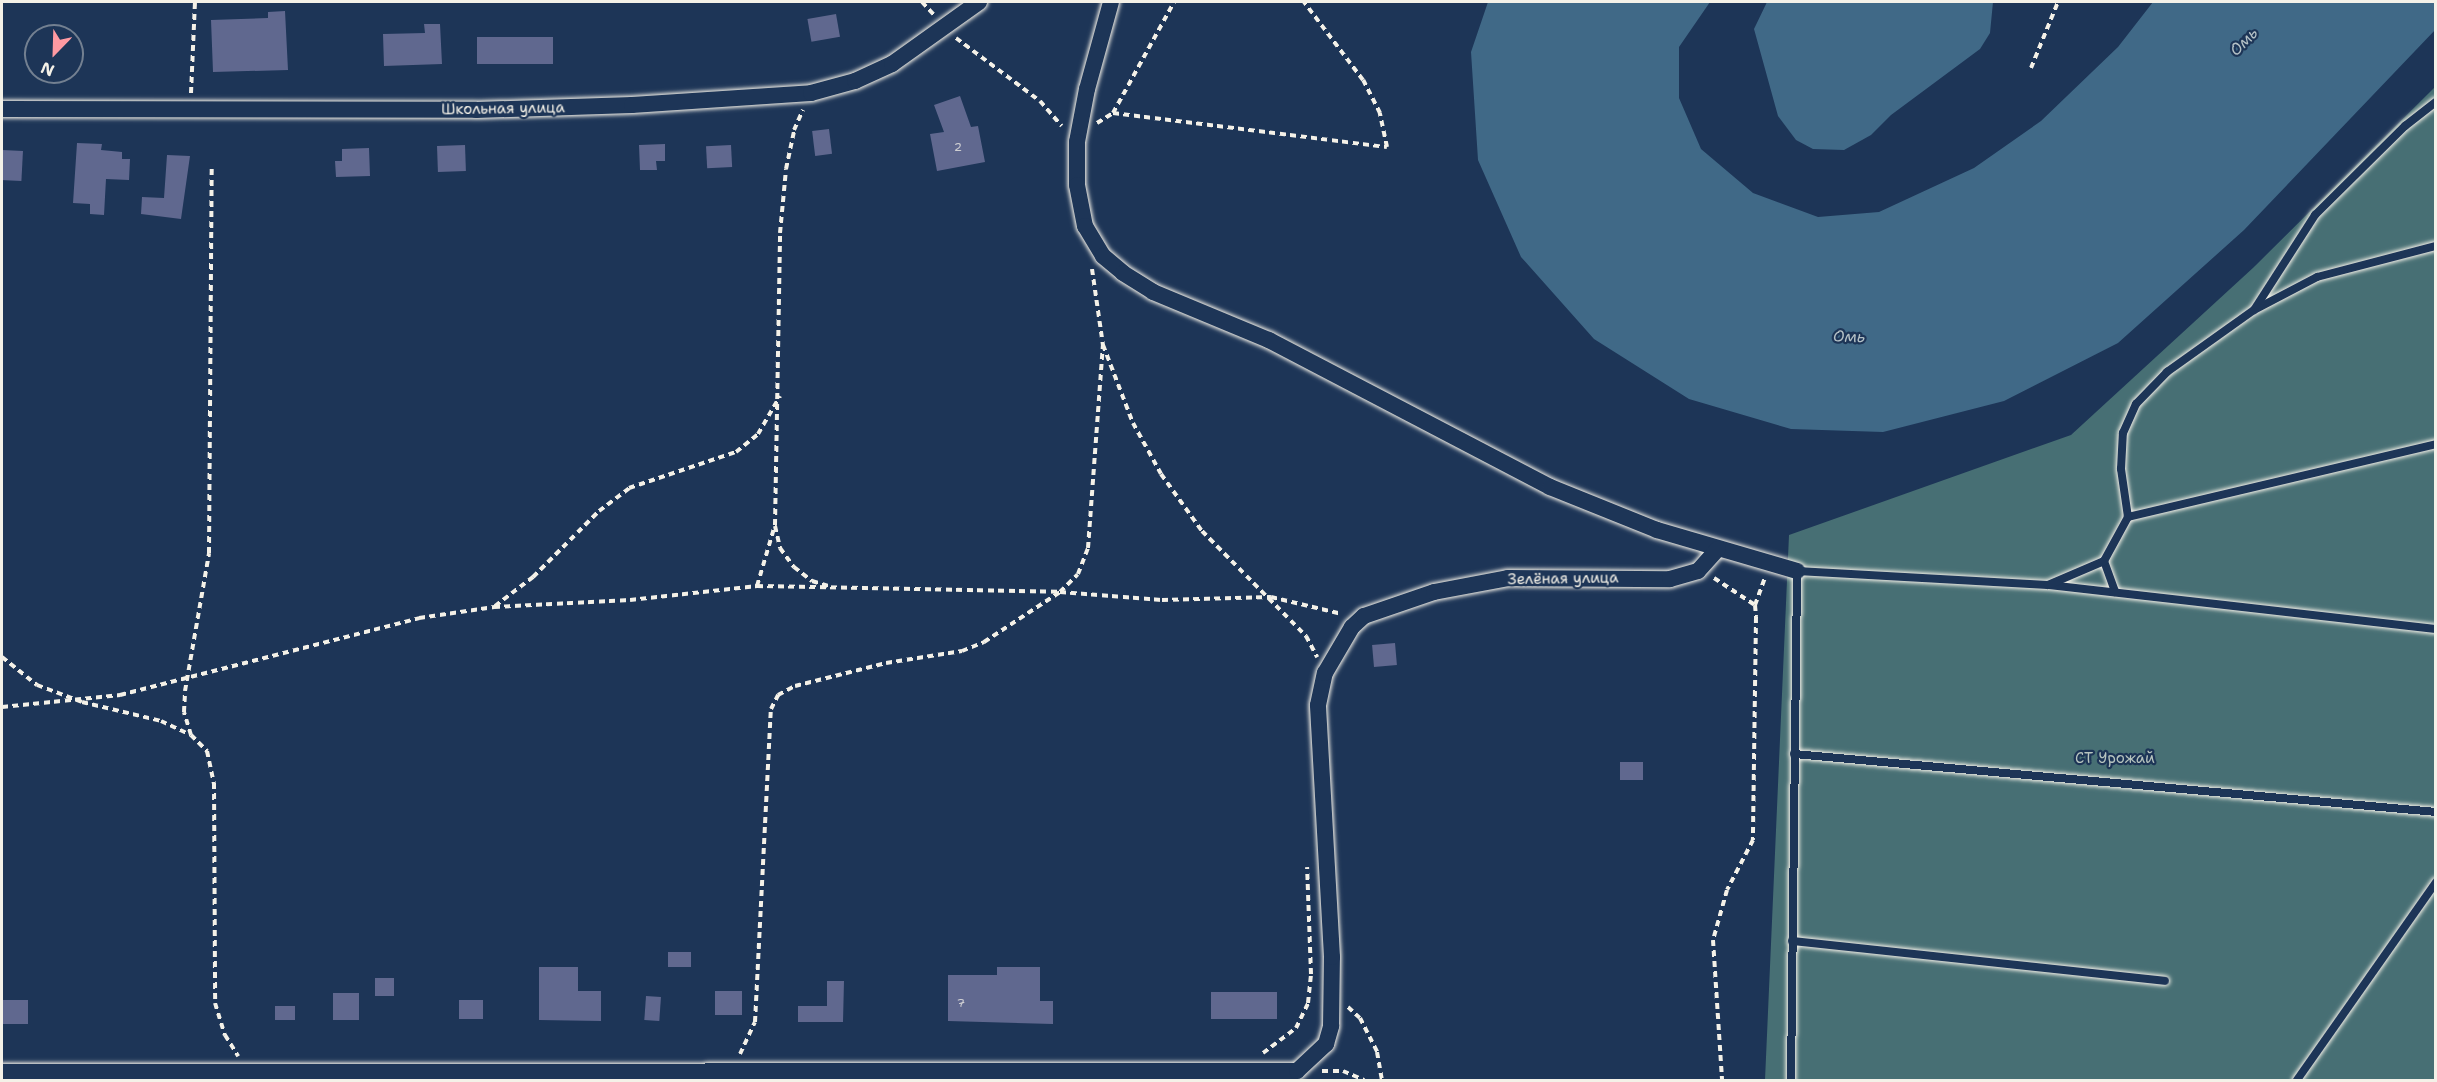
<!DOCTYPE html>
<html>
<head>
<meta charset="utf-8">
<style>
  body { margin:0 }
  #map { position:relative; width:2437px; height:1082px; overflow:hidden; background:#1d3557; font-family:"Shantell Sans",sans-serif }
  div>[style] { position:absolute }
  .green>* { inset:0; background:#476f74 }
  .water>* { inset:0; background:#406987 }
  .building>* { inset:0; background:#60688f; transform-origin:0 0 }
  .path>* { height:4px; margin-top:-2px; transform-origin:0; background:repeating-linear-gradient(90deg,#f4f1e8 0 6px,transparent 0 10.5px) }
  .roads { filter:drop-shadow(0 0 2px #f4f1e8) drop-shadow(0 0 2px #f4f1e8) }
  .service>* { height:8px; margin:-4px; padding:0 4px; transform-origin:4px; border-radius:4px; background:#1d3557 }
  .minor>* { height:16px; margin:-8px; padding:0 8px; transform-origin:8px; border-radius:8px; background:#1d3557 }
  span { translate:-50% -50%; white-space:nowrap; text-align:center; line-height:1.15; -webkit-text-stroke:4.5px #1d3557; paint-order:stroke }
  .number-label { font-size:12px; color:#cfcfd2 }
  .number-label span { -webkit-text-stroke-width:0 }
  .street-label { font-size:15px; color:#f4f1e8 }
  .park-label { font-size:15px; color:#b7c4bf }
  .water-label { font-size:16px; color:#b5c1c6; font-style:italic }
  .frame { position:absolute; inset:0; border:3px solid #f4f1e8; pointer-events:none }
  .north { position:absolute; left:24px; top:24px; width:60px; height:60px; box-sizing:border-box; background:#1d3557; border:2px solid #738091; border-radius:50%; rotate:203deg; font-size:16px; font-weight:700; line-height:24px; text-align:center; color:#f4f1e8 }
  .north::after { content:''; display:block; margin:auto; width:21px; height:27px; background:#ff9aa2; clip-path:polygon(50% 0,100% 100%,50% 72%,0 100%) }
</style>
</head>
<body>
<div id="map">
  <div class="green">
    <div style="clip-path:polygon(2435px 87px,2435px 1080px,1765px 1080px,1789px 535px,2071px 435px,2254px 267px)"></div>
  </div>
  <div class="water">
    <div style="clip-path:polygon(1488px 2px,1710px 2px,1679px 47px,1679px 98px,1701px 149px,1753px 193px,1818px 217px,1879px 212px,1974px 168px,2041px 121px,2118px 47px,2153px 2px,2435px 2px,2436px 29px,2244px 230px,2118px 343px,2004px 401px,1883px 432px,1791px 429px,1689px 399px,1594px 339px,1521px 257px,1478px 160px,1471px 52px)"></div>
    <div style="clip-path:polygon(1767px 2px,1993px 2px,1990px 33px,1980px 49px,1891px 115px,1871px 135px,1844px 150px,1813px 149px,1796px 140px,1778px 116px,1754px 29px)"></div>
  </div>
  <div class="building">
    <div style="clip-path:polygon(285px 11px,288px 70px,213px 72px,211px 20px,268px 18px,268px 12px)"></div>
    <div style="left:836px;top:14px;width:23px;height:29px;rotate:80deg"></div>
    <div style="clip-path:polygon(424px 24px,440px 24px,442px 64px,384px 66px,383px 34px,425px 33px)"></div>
    <div style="left:477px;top:37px;width:76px;height:27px"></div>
    <div style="clip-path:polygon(960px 96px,971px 127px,978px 126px,985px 162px,937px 171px,930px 134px,944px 132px,934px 105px)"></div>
    <div style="left:829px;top:129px;width:25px;height:17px;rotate:83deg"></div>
    <div style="clip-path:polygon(77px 143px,102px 144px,101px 150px,122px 152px,122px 159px,130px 159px,129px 180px,106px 179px,104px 215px,90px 214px,90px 204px,73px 203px)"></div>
    <div style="clip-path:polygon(665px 144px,665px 161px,656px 161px,657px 170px,640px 170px,639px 145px)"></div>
    <div style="left:465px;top:145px;width:26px;height:28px;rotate:88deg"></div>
    <div style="left:731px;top:145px;width:22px;height:25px;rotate:87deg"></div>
    <div style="clip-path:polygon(369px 148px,370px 176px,336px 177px,335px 161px,342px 161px,342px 149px)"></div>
    <div style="left:2px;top:150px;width:21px;height:30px;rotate:3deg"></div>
    <div style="clip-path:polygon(167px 155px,190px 156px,181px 219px,141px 214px,142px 197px,164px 198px)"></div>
    <div style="left:1395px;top:643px;width:22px;height:23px;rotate:85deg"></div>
    <div style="left:1643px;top:762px;width:18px;height:23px;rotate:90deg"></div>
    <div style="left:668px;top:952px;width:23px;height:15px"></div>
    <div style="clip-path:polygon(539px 967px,578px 967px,578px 991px,601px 991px,601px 1021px,539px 1020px)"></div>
    <div style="clip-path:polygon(997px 967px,1040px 967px,1040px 1001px,1053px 1001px,1053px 1024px,948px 1021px,948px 975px,997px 975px)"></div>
    <div style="left:375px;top:978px;width:19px;height:18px"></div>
    <div style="clip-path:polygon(827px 981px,844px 981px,843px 1022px,798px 1022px,798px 1006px,827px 1006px)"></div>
    <div style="left:715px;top:991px;width:27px;height:24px"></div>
    <div style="left:1211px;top:992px;width:66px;height:27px"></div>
    <div style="left:333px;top:993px;width:26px;height:27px"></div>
    <div style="left:646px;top:996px;width:15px;height:24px;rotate:4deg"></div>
    <div style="left:2px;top:1000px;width:26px;height:24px"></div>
    <div style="left:459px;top:1000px;width:24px;height:19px"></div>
    <div style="left:275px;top:1006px;width:20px;height:14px"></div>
  </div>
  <div class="path">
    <div style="left:101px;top:2px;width:1px;rotate:90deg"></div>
    <div style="left:922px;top:2px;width:18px;rotate:47deg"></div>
    <div style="left:956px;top:38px;width:105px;rotate:36.9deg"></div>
    <div style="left:1040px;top:101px;width:33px;rotate:49deg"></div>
    <div style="left:2031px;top:68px;width:71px;rotate:-67.8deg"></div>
    <div style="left:191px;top:93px;width:91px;rotate:-87.5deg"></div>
    <div style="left:1113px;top:113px;width:276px;rotate:7.1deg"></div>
    <div style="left:1387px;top:147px;width:35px;rotate:-102deg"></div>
    <div style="left:1380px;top:113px;width:37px;rotate:-117deg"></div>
    <div style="left:1363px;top:80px;width:98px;rotate:-127.1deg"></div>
    <div style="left:1097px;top:123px;width:19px;rotate:-32deg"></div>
    <div style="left:1113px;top:113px;width:127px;rotate:-61.2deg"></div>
    <div style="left:1092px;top:269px;width:77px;rotate:81.8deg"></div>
    <div style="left:1103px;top:345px;width:84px;rotate:69deg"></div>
    <div style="left:1133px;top:423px;width:58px;rotate:61.2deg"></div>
    <div style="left:1161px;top:474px;width:70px;rotate:54.3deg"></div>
    <div style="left:1202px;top:531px;width:148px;rotate:45.3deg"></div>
    <div style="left:1306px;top:636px;width:24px;rotate:62deg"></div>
    <div style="left:775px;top:526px;width:23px;rotate:77deg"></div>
    <div style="left:780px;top:548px;width:24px;rotate:54deg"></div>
    <div style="left:794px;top:567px;width:23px;rotate:38deg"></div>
    <div style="left:812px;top:581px;width:17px;rotate:17deg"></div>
    <div style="left:1714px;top:578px;width:49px;rotate:33.4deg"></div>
    <div style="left:1755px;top:605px;width:12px;rotate:85deg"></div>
    <div style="left:1756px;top:617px;width:223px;rotate:90.8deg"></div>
    <div style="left:1753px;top:840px;width:56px;rotate:117.5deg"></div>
    <div style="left:1727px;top:890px;width:52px;rotate:105.6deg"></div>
    <div style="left:1713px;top:940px;width:140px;rotate:86.3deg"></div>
    <div style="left:757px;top:586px;width:64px;rotate:-73.6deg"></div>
    <div style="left:775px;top:525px;width:292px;rotate:-89deg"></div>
    <div style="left:780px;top:233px;width:64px;rotate:-84.6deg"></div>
    <div style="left:786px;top:169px;width:40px;rotate:-78deg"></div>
    <div style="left:794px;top:130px;width:22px;rotate:-66deg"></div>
    <div style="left:1755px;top:605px;width:29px;rotate:-70deg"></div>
    <div style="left:495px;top:606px;width:48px;rotate:-37.3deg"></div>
    <div style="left:533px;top:577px;width:93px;rotate:-45deg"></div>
    <div style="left:599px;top:511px;width:38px;rotate:-37deg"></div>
    <div style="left:629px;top:488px;width:113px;rotate:-18.6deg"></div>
    <div style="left:736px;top:452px;width:28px;rotate:-39deg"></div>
    <div style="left:758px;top:434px;width:44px;rotate:-59.9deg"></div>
    <div style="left:2px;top:657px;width:45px;rotate:38.7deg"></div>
    <div style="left:37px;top:685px;width:48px;rotate:20.7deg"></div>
    <div style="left:82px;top:702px;width:81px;rotate:13.5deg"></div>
    <div style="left:161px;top:721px;width:33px;rotate:25deg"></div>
    <div style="left:191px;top:735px;width:23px;rotate:45deg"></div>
    <div style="left:207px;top:751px;width:33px;rotate:78deg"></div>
    <div style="left:214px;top:783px;width:220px;rotate:89.7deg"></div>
    <div style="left:215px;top:1003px;width:34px;rotate:73deg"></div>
    <div style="left:225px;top:1035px;width:25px;rotate:58deg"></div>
    <div style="left:2px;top:707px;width:119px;rotate:-5.8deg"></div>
    <div style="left:120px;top:695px;width:309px;rotate:-14.4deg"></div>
    <div style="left:419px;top:618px;width:76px;rotate:-8.3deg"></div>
    <div style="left:494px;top:607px;width:136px;rotate:-2.9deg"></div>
    <div style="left:630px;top:600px;width:128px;rotate:-6.3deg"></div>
    <div style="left:757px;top:586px;width:303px;rotate:1.1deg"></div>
    <div style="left:1060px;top:592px;width:102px;rotate:4.5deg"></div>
    <div style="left:1162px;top:600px;width:109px;rotate:-1.6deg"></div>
    <div style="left:1271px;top:597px;width:73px;rotate:13.5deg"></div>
    <div style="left:191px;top:735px;width:24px;rotate:-107deg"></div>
    <div style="left:184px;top:712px;width:21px;rotate:-87deg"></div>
    <div style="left:185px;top:691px;width:140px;rotate:-80.1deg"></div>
    <div style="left:209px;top:553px;width:385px;rotate:-89.6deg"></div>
    <div style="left:1348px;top:1007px;width:16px;rotate:43deg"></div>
    <div style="left:1360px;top:1018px;width:38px;rotate:63deg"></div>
    <div style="left:1377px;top:1052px;width:28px;rotate:80deg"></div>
    <div style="left:1263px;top:1053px;width:41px;rotate:-37.1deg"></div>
    <div style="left:1296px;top:1028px;width:28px;rotate:-64deg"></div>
    <div style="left:1308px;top:1003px;width:29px;rotate:-84deg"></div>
    <div style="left:1311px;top:974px;width:107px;rotate:-92.1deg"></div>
    <div style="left:740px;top:1054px;width:35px;rotate:-65deg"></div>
    <div style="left:755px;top:1022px;width:313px;rotate:-87.1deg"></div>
    <div style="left:771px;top:709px;width:16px;rotate:-63deg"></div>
    <div style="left:778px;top:695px;width:19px;rotate:-28deg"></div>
    <div style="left:795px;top:686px;width:94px;rotate:-14.2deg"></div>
    <div style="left:886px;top:663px;width:77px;rotate:-9deg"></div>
    <div style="left:962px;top:651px;width:24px;rotate:-22deg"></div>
    <div style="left:984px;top:642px;width:91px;rotate:-33.3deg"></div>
    <div style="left:1060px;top:592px;width:25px;rotate:-45deg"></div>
    <div style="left:1078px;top:574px;width:28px;rotate:-69deg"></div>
    <div style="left:1088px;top:548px;width:204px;rotate:-85.8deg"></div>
    <div style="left:1322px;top:1071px;width:21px"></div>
    <div style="left:1343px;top:1071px;width:23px;rotate:23deg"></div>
  </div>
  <div class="roads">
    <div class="service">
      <div style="left:2256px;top:309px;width:69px;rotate:-27.7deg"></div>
      <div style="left:2317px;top:277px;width:123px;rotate:-14.6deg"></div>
      <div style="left:2128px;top:517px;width:317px;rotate:-13.3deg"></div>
      <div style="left:2104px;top:561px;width:33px;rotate:70deg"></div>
      <div style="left:2049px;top:585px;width:389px;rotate:6.5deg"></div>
      <div style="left:1794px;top:754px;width:645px;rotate:5.16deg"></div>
      <div style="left:1792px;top:941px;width:375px;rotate:6.1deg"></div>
      <div style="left:1791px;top:1080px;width:509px;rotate:-89.32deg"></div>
      <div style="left:1797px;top:571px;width:251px;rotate:3.2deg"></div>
      <div style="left:2048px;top:585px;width:61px;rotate:-23.2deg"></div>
      <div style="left:2104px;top:561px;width:50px;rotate:-61.4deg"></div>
      <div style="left:2128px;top:517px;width:49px;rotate:-98.3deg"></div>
      <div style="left:2121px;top:469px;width:36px;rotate:-87deg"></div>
      <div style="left:2123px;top:433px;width:32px;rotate:-66deg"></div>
      <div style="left:2136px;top:404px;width:45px;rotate:-45.9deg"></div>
      <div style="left:2167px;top:372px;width:107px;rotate:-35.5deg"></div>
      <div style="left:2254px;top:310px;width:113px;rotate:-57.3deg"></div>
      <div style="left:2315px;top:215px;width:127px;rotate:-44.7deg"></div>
      <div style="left:2405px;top:126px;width:39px;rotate:-38deg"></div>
      <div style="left:2297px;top:1080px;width:242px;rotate:-54.9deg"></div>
    </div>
    <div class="minor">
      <div style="left:1111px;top:2px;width:90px;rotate:105.4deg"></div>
      <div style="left:1087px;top:89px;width:54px;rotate:100.7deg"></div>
      <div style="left:1077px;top:142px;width:43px;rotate:90deg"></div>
      <div style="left:1077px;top:185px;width:42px;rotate:79deg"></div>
      <div style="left:1085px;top:226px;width:35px;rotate:59deg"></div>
      <div style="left:1103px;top:256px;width:26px;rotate:40deg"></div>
      <div style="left:1123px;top:273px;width:36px;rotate:32deg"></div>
      <div style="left:1153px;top:292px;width:126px;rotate:22.5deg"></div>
      <div style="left:1269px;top:340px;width:317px;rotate:27.6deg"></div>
      <div style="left:1550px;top:487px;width:115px;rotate:21.9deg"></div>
      <div style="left:1657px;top:530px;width:146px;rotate:16.3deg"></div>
      <div style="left:2px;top:109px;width:474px;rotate:0.1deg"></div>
      <div style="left:476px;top:110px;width:156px;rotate:-1.8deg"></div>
      <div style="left:632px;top:105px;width:179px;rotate:-3.8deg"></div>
      <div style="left:811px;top:93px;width:46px;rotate:-15.3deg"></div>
      <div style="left:855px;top:81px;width:41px;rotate:-24.7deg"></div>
      <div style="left:892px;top:64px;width:107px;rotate:-35.5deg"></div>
      <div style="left:2px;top:1072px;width:1295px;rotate:-0.04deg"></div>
      <div style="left:1297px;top:1071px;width:40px;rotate:-43deg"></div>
      <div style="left:1326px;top:1044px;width:19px;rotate:-74deg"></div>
      <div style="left:1331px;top:1026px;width:69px;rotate:-89.2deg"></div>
      <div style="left:1332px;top:957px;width:252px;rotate:-93.2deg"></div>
      <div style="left:1318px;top:705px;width:33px;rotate:-78deg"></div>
      <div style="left:1325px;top:673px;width:53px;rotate:-59.6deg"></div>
      <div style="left:1352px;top:627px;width:16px;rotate:-43deg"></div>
      <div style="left:1364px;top:616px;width:74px;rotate:-18.9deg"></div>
      <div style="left:1434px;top:592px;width:75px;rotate:-10.7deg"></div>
      <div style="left:1508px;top:578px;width:162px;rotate:0.4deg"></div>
      <div style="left:1670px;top:579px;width:29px;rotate:-16deg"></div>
      <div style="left:1698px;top:571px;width:30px;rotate:-48deg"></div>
    </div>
  </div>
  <div class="number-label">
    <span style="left:958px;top:148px">2</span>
    <span style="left:961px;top:1004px">7</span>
  </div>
  <div class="street-label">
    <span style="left:503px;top:109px;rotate:-1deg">Школьная улица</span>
    <span style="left:1563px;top:579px;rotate:-1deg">Зелёная улица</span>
  </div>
  <div class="park-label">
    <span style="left:2115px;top:759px">СТ Урожай</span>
  </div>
  <div class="water-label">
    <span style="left:2244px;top:42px;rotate:-45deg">Омь</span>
    <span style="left:1849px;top:337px;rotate:2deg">Омь</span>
  </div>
  <div class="frame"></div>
  <div class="north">N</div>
</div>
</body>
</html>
